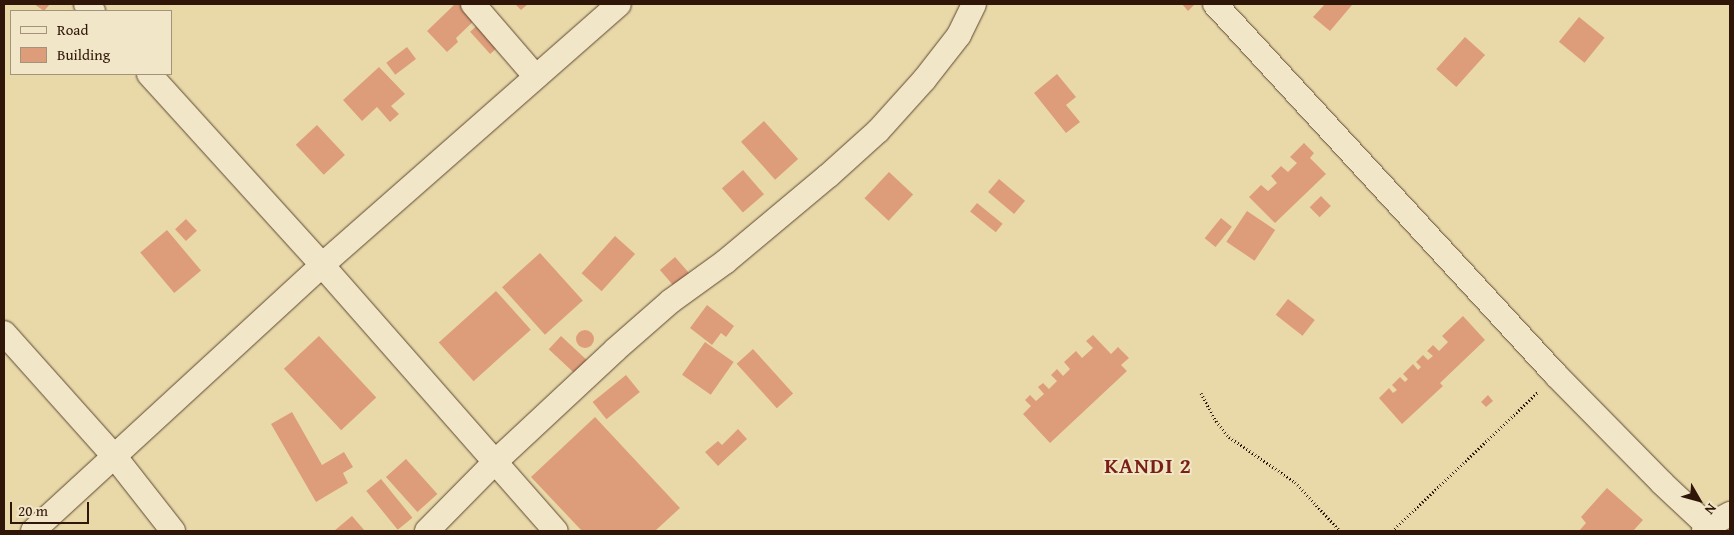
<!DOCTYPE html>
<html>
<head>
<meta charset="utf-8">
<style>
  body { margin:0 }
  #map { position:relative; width:1734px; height:535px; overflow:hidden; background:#e9d9a9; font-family:"Gentium Book Plus",serif }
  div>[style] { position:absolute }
  .building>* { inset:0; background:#de9d7a; transform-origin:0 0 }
  .round { border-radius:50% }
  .path>* { height:3px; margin-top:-1.5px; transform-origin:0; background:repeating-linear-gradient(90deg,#301609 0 1px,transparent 0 3.5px) }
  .roads { filter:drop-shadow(0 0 1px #5e4731) drop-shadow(0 0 1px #5e4731) }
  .minor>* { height:24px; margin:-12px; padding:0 12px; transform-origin:12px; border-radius:12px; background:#f1e6c7 }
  span { translate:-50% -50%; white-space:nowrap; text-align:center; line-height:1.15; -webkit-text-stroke:4px #f1e6c7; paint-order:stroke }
  .district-label { font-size:22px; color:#7a1f14; font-weight:700; letter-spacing:1px }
  .frame { position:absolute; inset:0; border:5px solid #301609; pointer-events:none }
  .legend { position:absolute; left:10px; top:10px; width:162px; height:65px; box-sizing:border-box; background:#f1e6c7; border:1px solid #a4937b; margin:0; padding:6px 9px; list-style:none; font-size:15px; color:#301609 }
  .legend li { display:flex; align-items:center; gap:10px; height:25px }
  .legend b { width:25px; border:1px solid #a4937b }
  .north { position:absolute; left:1674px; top:475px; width:50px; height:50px; -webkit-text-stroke:4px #f1e6c7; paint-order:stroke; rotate:128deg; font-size:14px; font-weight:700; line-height:20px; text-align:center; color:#301609 }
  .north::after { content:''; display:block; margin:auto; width:18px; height:22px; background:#301609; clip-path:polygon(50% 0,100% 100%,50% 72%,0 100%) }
  .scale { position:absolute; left:10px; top:502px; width:79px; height:22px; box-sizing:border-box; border:2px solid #301609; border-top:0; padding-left:6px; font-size:15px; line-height:18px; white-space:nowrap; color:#301609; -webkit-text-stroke:4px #f1e6c7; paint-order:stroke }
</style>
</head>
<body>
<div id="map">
  <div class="building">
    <div style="clip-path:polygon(34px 4px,50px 4px,44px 11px)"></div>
    <div style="clip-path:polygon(455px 4px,468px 4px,479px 16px,456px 38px,458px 42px,447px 52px,427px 31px)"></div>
    <div style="clip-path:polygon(515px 4px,528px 4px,521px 10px)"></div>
    <div style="clip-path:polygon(1182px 4px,1195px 4px,1188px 11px)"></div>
    <div style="clip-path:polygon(1325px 4px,1352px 5px,1330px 31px,1313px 17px)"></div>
    <div style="left:1579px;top:17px;width:33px;height:32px;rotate:39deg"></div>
    <div style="left:482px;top:21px;width:30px;height:16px;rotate:48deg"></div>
    <div style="left:1465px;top:37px;width:27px;height:43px;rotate:42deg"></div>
    <div style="left:407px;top:47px;width:15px;height:26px;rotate:53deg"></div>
    <div style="clip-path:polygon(379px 67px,405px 94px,391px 106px,399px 114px,390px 122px,377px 107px,362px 121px,343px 100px)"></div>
    <div style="clip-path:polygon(1057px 74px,1076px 97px,1066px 105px,1080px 122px,1066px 133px,1034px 93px)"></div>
    <div style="left:764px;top:121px;width:51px;height:31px;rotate:48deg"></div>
    <div style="left:317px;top:125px;width:41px;height:29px;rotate:47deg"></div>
    <div style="clip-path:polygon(1304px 143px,1314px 153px,1310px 158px,1326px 174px,1275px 223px,1249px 197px,1261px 185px,1268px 191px,1277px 183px,1271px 176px,1281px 166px,1288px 172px,1297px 163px,1290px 157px)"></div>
    <div style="left:743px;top:170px;width:32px;height:28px;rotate:49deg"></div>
    <div style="left:889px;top:172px;width:33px;height:36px;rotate:43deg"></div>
    <div style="left:999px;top:179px;width:34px;height:17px;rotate:40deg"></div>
    <div style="left:1321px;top:196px;width:14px;height:16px;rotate:45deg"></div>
    <div style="left:977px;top:203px;width:33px;height:11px;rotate:39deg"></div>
    <div style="left:1247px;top:211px;width:34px;height:37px;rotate:34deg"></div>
    <div style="left:1221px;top:218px;width:14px;height:26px;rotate:39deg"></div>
    <div style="left:186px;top:219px;width:16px;height:15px;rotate:47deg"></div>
    <div style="left:167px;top:230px;width:53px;height:35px;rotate:50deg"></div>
    <div style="left:615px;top:236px;width:27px;height:50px;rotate:42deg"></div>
    <div style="left:540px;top:253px;width:64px;height:51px;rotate:48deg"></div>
    <div style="left:675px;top:257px;width:23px;height:20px;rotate:49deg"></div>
    <div style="left:496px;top:291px;width:52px;height:77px;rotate:48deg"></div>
    <div style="left:1288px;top:299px;width:34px;height:20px;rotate:38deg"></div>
    <div style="clip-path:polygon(707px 305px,734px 326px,726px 337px,721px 333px,712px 345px,690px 328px)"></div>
    <div style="clip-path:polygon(1463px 316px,1485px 340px,1440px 383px,1443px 386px,1402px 424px,1379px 398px,1389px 388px,1393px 393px,1397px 390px,1392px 385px,1400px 377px,1405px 382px,1408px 379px,1403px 374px,1413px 364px,1418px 370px,1421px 367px,1416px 362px,1423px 355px,1428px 360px,1433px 356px,1427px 351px,1433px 345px,1439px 351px,1448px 342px,1442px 336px)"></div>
    <div class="round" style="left:576px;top:330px;width:18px;height:18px"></div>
    <div style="clip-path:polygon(1093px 335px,1111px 354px,1118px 347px,1129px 358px,1121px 365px,1127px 371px,1050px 443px,1023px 414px,1031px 406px,1025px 400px,1030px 395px,1036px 401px,1044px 394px,1038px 387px,1043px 383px,1049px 389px,1057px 381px,1051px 375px,1057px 369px,1063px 376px,1070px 369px,1064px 362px,1076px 351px,1082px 358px,1093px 348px,1086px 341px)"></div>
    <div style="left:319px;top:336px;width:84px;height:48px;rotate:47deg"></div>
    <div style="left:561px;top:336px;width:40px;height:18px;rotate:43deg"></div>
    <div style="left:705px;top:342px;width:35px;height:40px;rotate:35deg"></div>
    <div style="left:753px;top:349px;width:60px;height:22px;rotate:48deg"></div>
    <div style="left:626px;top:375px;width:22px;height:43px;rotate:51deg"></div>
    <div style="clip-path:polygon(1488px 395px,1493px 401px,1486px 407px,1481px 402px)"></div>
    <div style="clip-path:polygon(292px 412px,322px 465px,344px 452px,353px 467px,343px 473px,348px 483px,316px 502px,271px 424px)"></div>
    <div style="clip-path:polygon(595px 417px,680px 508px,655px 531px,582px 531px,531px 477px)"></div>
    <div style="clip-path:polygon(738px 429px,747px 439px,718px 466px,705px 452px,718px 441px,722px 445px)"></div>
    <div style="left:406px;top:459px;width:47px;height:27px;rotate:48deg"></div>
    <div style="left:381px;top:479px;width:50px;height:19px;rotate:51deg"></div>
    <div style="clip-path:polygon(1607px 488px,1643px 520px,1633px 531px,1579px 531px,1586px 523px,1581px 517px)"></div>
    <div style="clip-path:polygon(352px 516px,365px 531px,334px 531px)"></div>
  </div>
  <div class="path">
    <div style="left:1201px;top:393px;width:32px;rotate:62deg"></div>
    <div style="left:1216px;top:421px;width:21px;rotate:51deg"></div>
    <div style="left:1229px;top:437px;width:80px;rotate:34.3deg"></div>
    <div style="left:1295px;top:482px;width:67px;rotate:47.4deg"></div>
    <div style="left:1392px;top:531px;width:202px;rotate:-43.6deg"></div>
  </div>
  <div class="roads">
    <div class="minor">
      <div style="left:86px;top:4px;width:10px;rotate:45deg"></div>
      <div style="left:473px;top:4px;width:96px;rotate:49.2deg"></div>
      <div style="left:1215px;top:4px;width:504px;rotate:47.41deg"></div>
      <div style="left:1556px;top:375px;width:151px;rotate:45.5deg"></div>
      <div style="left:1662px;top:483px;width:63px;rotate:43.1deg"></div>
      <div style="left:149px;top:74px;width:258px;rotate:47.8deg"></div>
      <div style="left:322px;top:265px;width:354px;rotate:48.7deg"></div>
      <div style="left:4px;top:333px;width:166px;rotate:48.2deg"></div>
      <div style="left:115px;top:457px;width:94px;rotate:51.9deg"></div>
      <div style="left:33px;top:531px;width:393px;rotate:-42.6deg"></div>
      <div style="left:322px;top:265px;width:395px;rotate:-41.3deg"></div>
      <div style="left:427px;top:531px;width:97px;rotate:-45.4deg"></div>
      <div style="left:495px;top:462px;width:164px;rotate:-43deg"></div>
      <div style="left:615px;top:350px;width:74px;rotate:-41.2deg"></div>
      <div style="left:671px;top:301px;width:67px;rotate:-35.8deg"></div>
      <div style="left:725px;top:262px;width:134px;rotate:-39.9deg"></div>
      <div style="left:828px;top:176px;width:67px;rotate:-42deg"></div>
      <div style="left:878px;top:131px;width:69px;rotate:-48deg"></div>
      <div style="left:924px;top:80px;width:57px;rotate:-52.1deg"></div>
      <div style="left:959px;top:35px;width:34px;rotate:-64deg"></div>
      <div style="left:1704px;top:531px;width:6px;rotate:-51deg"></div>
      <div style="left:1708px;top:526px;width:25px;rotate:-29deg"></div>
    </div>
  </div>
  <div class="district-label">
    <span style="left:1148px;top:466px">KANDI 2</span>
  </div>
  <div class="frame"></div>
  <ul class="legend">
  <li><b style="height:6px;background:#f1e6c7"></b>Road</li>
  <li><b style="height:14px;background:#de9d7a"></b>Building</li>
  </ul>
  <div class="north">N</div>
  <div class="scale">20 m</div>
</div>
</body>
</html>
